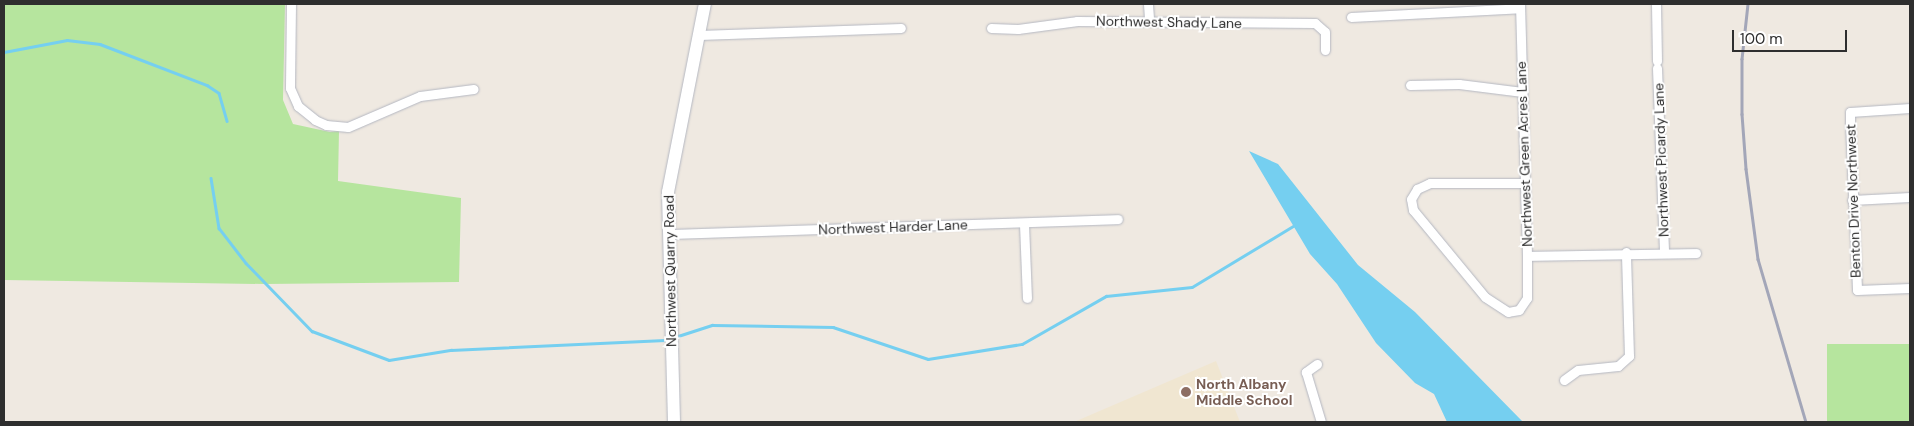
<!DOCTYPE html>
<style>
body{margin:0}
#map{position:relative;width:1914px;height:426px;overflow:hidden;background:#efe9e1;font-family:"DM Sans",sans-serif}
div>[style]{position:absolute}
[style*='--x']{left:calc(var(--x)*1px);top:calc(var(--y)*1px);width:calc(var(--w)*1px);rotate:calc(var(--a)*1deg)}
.education>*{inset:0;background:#f0e6d1}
.green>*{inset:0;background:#b6e59e;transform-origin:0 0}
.water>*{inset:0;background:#75cff0}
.stream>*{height:2.5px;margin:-1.25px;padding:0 1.25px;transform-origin:1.25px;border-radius:1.25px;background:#75cff0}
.roads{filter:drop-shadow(0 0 1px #b4b7c1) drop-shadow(0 0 1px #b4b7c1)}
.street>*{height:9px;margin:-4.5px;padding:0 4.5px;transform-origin:4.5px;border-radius:4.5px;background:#fff}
.secondary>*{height:12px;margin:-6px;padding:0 6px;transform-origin:6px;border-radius:6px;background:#fff}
.rail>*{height:2.5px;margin:-1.25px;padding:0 1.25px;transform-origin:1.25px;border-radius:1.25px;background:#a3a6b8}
.dots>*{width:14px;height:14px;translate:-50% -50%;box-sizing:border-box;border:2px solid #fff;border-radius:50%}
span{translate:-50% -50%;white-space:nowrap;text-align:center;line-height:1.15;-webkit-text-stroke:4px #fff;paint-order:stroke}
.street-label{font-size:14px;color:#2e2e2e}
.education-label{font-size:14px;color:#785e54;font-weight:700}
.left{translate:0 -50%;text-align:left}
.frame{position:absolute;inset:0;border:5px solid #2e2e2e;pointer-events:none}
.scale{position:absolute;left:1732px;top:30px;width:115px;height:22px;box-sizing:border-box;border:2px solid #2e2e2e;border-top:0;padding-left:6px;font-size:15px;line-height:18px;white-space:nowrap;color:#2e2e2e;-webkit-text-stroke:4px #fff;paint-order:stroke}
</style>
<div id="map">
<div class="education">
<div style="clip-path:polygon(1216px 361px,1240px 422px,1074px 422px)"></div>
</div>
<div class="green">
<div style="clip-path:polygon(4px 4px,285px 4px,283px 100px,293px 124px,330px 132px,339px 131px,338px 181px,461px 198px,459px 282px,264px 284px,4px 280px)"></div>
<div style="left:1910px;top:344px;width:78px;height:83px;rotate:90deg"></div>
</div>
<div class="water">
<div style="clip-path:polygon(1249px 151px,1278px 164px,1358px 265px,1415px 312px,1523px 422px,1447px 422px,1434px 394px,1415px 383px,1376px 343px,1337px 284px,1310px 254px)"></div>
</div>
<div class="stream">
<div style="--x:4;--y:52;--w:64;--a:-10.8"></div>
<div style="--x:67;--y:40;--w:33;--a:7"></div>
<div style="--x:100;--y:44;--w:115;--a:21"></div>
<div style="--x:207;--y:85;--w:14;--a:34"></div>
<div style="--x:219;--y:93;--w:29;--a:74"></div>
<div style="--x:211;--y:178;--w:51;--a:80.9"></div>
<div style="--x:219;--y:228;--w:44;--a:52.4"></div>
<div style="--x:246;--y:263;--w:95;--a:45.9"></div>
<div style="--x:312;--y:331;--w:82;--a:20.6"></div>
<div style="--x:389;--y:360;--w:63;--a:-9.2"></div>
<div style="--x:451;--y:350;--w:214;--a:-2.7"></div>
<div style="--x:678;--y:336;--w:36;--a:-18"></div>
<div style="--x:712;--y:325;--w:121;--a:0.9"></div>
<div style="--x:833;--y:327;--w:100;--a:18.6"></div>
<div style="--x:928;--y:359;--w:95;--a:-9.1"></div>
<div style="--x:1022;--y:344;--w:97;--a:-29.7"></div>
<div style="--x:1106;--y:296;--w:86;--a:-6"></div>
<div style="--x:1192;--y:287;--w:118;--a:-31.1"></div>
</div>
<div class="roads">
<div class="street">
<div style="--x:291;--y:4;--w:84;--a:90.7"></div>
<div style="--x:290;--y:88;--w:20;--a:66"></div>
<div style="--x:298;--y:106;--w:22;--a:39"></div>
<div style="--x:315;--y:120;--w:12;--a:24"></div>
<div style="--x:326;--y:125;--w:22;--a:5"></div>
<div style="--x:348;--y:127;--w:78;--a:-23.3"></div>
<div style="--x:420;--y:96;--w:54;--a:-7.4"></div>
<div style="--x:1148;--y:4;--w:16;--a:86"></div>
<div style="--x:1520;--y:4;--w:252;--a:88.4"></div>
<div style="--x:1527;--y:256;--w:42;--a:90"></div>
<div style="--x:1527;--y:298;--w:14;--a:124"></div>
<div style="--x:1519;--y:310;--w:11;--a:170"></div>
<div style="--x:1508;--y:312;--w:27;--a:-147"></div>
<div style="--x:1485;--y:297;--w:113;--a:-129.6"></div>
<div style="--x:1413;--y:210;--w:11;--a:-100"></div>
<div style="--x:1411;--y:199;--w:12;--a:-59"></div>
<div style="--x:1417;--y:189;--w:14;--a:-25"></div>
<div style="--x:1430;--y:183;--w:94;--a:0"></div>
<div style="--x:1656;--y:4;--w:57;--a:89"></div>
<div style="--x:1351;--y:17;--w:169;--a:-3"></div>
<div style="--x:991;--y:28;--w:27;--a:2"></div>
<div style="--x:1018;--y:29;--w:60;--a:-7.7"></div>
<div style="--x:1077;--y:21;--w:238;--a:0.5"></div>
<div style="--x:1315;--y:23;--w:13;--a:42"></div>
<div style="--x:1325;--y:32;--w:18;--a:90"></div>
<div style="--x:699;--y:35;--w:202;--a:-2"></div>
<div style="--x:1657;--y:68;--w:183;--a:87.8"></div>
<div style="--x:1410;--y:85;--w:49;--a:-1.2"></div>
<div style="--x:1459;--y:84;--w:64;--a:7.2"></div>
<div style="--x:1910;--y:108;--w:60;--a:176.2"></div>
<div style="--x:1850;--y:112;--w:10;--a:90"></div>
<div style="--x:1850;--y:122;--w:168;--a:87.6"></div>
<div style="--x:1857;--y:290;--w:53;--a:-2.2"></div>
<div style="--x:1852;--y:200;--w:58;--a:-3"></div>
<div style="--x:1024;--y:224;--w:74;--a:87.7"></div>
<div style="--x:668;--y:234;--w:450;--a:-1.9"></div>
<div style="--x:1527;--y:256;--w:169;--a:-1"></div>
<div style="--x:1317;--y:364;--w:14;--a:144"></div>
<div style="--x:1306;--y:372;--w:52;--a:73.3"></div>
<div style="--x:1564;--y:380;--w:17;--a:-36"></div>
<div style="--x:1578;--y:370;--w:40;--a:-5.7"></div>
<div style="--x:1618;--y:366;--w:15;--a:-42"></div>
<div style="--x:1629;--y:356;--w:104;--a:-91.7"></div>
</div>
<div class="secondary">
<div style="--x:674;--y:422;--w:230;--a:-91.5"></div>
<div style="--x:668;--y:192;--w:192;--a:-78.9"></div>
</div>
</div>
<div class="rail">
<div style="--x:1748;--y:4;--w:55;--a:96.2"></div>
<div style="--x:1742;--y:59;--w:55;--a:90"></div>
<div style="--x:1742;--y:114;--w:55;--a:85.8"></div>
<div style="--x:1746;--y:169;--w:91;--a:82.4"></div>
<div style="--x:1758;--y:259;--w:170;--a:73.6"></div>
</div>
<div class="dots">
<div style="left:1186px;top:392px;background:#8d6e63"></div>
</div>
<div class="street-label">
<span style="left:1169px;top:22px;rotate:1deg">Northwest Shady Lane</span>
<span style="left:1524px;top:154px;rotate:-92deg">Northwest Green Acres Lane</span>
<span style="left:1661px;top:160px;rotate:-92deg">Northwest Picardy Lane</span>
<span style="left:1853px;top:201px;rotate:-92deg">Benton Drive Northwest</span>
<span style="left:893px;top:227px;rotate:-2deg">Northwest Harder Lane</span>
<span style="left:670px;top:271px;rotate:-91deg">Northwest Quarry Road</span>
</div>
<div class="education-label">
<span class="left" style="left:1196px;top:392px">North Albany<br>Middle School</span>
</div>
<div class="frame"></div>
<div class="scale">100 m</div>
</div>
